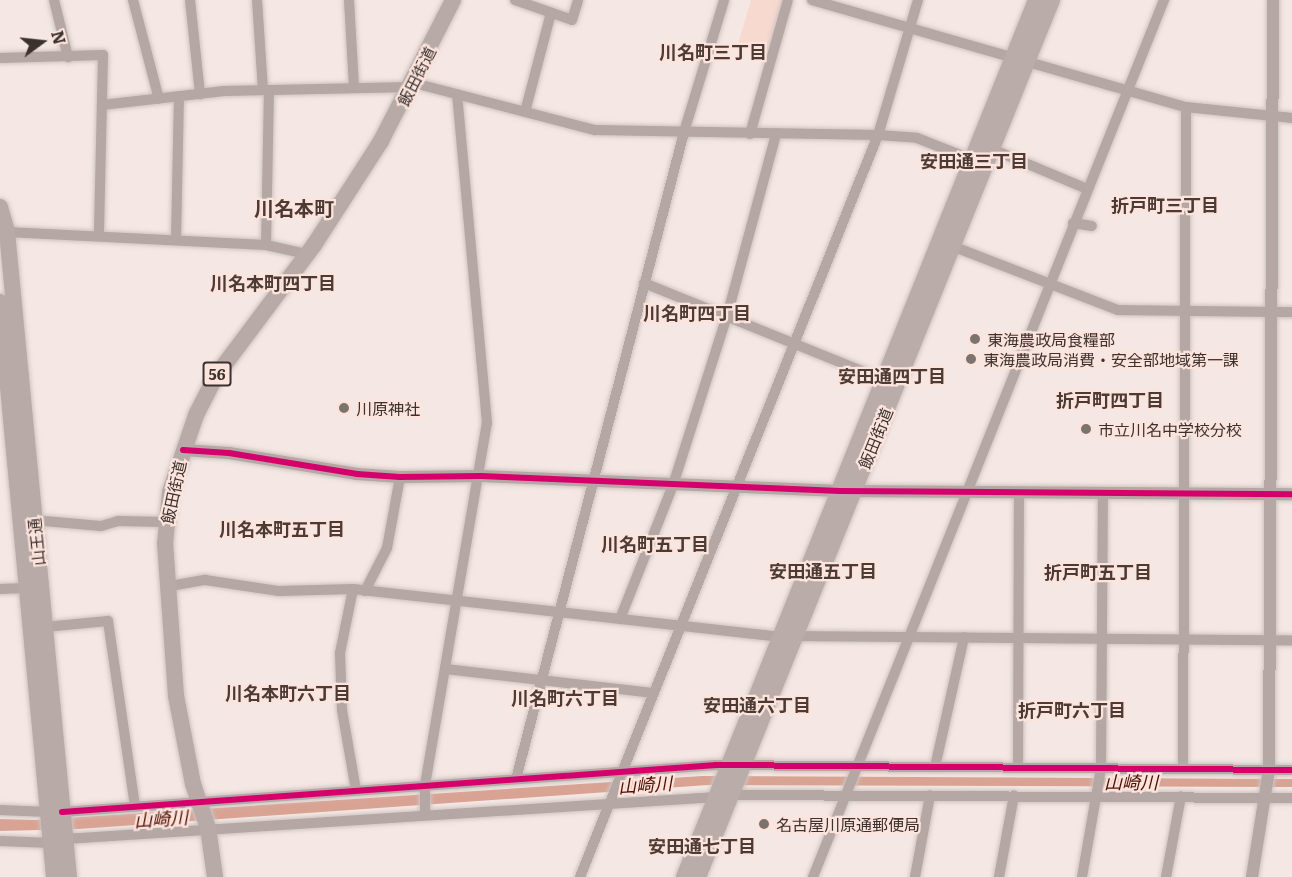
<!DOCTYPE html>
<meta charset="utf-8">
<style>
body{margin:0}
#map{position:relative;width:1292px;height:877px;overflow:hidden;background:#f5e8e4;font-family:Literata,"Noto Sans JP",serif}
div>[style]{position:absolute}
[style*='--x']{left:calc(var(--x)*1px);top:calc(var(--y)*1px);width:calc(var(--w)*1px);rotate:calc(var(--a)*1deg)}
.green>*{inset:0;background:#f8d9d0}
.water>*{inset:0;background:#d9a393}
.roads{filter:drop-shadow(0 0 2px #cec4c1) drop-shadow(0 0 2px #cec4c1)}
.minor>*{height:10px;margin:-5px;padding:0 5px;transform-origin:5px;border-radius:5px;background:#b4a7a4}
.tertiary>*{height:12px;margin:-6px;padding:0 6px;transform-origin:6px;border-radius:6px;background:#b4a7a4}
.primary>*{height:16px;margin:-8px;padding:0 8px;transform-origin:8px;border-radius:8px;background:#b8aaa6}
.trunk>*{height:16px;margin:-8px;padding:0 8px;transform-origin:8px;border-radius:8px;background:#baaca8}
.cycleway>*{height:6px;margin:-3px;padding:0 3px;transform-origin:3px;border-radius:3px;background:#d6006c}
.dots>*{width:16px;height:16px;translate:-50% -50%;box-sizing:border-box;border:3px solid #fce4dd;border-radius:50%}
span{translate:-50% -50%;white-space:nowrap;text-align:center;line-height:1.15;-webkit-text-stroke:4.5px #fce4dd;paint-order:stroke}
.shield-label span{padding:2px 4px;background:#fce4dd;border:2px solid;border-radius:4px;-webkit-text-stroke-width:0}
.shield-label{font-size:15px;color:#3b322f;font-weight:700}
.street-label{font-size:16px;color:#3b322f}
.poi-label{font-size:16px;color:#3b322f}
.left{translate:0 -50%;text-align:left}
.neighbourhood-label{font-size:18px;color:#4c3a35;font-weight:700}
.water-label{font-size:18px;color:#4f0e00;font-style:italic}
.quarter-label{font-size:20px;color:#4c3a35;font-weight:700}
.north{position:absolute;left:12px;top:12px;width:60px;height:60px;-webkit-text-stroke:4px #fce4dd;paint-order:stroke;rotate:75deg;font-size:16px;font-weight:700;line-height:24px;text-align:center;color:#3b322f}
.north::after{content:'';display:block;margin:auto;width:21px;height:27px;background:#3b322f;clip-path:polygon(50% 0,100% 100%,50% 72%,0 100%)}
</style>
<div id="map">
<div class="green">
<div style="clip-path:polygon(751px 0,784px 0,769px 53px,738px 44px)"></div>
</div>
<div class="water">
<div style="clip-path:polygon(702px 776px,1292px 779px,1292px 787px,708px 785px,79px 829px,0 831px,0 819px,36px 820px)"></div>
</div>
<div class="roads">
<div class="minor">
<div style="--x:54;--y:0;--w:59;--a:76.2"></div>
<div style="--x:133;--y:0;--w:102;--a:75.3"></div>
<div style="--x:190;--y:0;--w:95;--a:83.9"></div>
<div style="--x:257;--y:0;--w:90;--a:86.2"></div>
<div style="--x:349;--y:0;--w:88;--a:86.7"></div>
<div style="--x:515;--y:0;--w:60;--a:19.3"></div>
<div style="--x:572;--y:20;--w:21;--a:-73"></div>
<div style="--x:812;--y:0;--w:389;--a:16"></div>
<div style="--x:1186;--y:107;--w:107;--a:5.9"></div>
<div style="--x:0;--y:58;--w:103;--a:-1.7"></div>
<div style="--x:103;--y:55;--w:181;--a:91.3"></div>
<div style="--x:414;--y:83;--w:187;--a:14.6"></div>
<div style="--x:595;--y:130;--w:283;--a:1"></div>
<div style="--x:878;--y:135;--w:39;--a:4"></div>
<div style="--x:917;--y:138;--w:60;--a:21.4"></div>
<div style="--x:102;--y:105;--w:123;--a:-6.5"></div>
<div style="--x:224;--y:91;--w:188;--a:-1.2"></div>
<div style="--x:525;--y:112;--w:102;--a:-75.3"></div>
<div style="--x:750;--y:134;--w:139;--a:-74.2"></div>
<div style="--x:992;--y:149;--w:103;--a:22.8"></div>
<div style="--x:1073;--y:223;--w:19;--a:9"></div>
<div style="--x:7;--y:232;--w:259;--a:2.9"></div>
<div style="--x:266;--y:245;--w:42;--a:12.4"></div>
<div style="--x:176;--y:239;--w:143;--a:-88.8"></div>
<div style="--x:266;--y:245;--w:155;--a:-88.9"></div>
<div style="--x:952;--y:246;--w:178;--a:21.1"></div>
<div style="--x:1118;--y:310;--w:174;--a:0.7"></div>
<div style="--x:644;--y:283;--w:259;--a:22"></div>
<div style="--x:33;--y:520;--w:68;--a:5"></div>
<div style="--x:101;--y:526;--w:18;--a:-16"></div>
<div style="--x:118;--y:521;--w:47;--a:1.2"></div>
<div style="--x:170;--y:586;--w:36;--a:-10"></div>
<div style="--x:205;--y:580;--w:75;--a:8.5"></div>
<div style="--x:279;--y:591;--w:74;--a:-1.5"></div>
<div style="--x:353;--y:589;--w:431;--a:6.4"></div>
<div style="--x:0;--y:589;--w:33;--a:-2"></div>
<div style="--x:353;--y:589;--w:65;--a:101.5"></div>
<div style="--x:340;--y:653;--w:57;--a:88"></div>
<div style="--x:342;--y:710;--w:81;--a:80.1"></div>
<div style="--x:365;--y:591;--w:48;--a:-62.9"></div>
<div style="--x:387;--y:548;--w:72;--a:-79.6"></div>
<div style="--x:620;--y:619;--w:144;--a:-68.4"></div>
<div style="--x:673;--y:485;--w:177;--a:-72.3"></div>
<div style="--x:727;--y:316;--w:188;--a:-74.9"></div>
<div style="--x:45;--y:627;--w:63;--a:-5.4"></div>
<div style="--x:108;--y:621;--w:187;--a:81.7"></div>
<div style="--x:795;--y:636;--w:497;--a:0.5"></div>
<div style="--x:446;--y:669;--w:209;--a:6.6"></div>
<div style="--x:935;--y:767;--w:133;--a:-77.4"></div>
<div style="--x:1018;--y:768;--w:275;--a:-89.8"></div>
<div style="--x:1183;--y:768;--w:661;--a:-89.74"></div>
<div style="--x:516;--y:779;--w:668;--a:-75.44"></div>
<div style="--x:684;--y:132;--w:138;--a:-73.1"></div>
<div style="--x:731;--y:795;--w:561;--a:0.31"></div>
<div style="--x:0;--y:810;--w:49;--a:2.3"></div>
<div style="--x:62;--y:812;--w:656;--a:-4.11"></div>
<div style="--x:716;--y:765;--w:576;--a:0.5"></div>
<div style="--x:425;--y:814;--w:29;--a:-90"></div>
<div style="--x:425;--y:785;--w:367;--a:-80.3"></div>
<div style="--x:487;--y:423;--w:330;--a:-95.2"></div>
<div style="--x:65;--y:839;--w:653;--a:-3.69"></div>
<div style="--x:0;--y:841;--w:52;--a:2.2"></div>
<div style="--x:580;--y:877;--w:800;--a:-68.12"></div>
<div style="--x:878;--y:135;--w:141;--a:-73.5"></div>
<div style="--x:813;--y:877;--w:945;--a:-68.19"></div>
<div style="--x:915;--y:877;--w:83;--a:-79.6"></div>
<div style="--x:999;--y:877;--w:83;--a:-79.6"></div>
<div style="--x:1082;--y:877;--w:111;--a:-80.1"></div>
<div style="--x:1101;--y:768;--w:275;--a:-89.6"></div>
<div style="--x:1166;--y:877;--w:82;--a:-79.5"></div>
</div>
<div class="tertiary">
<div style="--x:183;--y:450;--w:46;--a:3.7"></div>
<div style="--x:229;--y:453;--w:130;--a:9.3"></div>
<div style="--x:357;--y:474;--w:43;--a:4"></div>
<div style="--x:400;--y:477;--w:81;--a:-0.7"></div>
<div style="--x:481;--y:476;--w:359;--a:2.4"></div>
<div style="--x:840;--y:491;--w:452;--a:0.4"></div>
<div style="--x:1252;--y:877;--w:108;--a:-81"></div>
<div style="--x:1269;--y:770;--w:770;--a:-89.7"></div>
</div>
<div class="primary">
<div style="--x:0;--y:207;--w:26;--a:74"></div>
<div style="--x:7;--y:232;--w:648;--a:84.51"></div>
<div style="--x:0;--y:302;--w:578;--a:84.63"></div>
<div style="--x:215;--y:877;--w:49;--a:-98.1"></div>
<div style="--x:208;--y:828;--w:46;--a:-108.8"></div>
<div style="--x:193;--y:784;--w:90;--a:-100.9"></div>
<div style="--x:176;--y:696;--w:152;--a:-94.1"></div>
<div style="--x:165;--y:544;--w:52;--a:-84.5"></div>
<div style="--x:170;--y:492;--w:81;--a:-71.3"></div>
<div style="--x:196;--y:415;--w:44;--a:-62.9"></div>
<div style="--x:216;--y:376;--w:164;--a:-53.2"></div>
<div style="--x:314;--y:245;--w:124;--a:-57.2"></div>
<div style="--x:381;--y:141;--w:158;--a:-62.9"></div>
</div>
<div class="trunk">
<div style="--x:684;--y:877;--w:945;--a:-68.13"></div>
<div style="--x:698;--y:877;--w:946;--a:-68.02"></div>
</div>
</div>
<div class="cycleway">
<div style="--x:183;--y:450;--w:46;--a:3.7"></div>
<div style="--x:229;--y:453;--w:130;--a:9.3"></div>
<div style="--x:357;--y:474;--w:43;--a:4"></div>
<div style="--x:400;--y:477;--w:81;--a:-0.7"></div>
<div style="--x:481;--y:476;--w:359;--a:2.4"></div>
<div style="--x:840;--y:491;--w:452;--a:0.4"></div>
<div style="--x:62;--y:812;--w:656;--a:-4.11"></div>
<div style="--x:716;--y:765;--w:576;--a:0.5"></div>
</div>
<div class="dots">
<div style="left:975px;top:339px;background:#7c726e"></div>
<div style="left:971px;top:359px;background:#7c726e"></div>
<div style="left:344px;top:408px;background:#7c726e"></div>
<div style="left:1086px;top:429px;background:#7c726e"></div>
<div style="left:764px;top:824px;background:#7c726e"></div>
</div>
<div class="shield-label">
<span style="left:217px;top:374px">56</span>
</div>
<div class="street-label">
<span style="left:416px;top:76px;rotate:-63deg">飯田街道</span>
<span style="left:875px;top:438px;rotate:-68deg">飯田街道</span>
<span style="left:173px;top:492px;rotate:-78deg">飯田街道</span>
<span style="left:36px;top:542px;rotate:-96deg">山王通</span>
</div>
<div class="poi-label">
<span class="left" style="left:987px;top:339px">東海農政局食糧部</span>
<span class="left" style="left:983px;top:359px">東海農政局消費・安全部地域第一課</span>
<span class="left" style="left:356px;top:408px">川原神社</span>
<span class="left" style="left:1098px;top:429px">市立川名中学校分校</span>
<span class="left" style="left:776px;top:824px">名古屋川原通郵便局</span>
</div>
<div class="neighbourhood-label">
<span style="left:713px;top:52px">川名町三丁目</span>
<span style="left:974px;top:161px">安田通三丁目</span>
<span style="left:1165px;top:205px">折戸町三丁目</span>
<span style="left:273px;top:283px">川名本町四丁目</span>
<span style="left:697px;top:313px">川名町四丁目</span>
<span style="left:892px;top:376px">安田通四丁目</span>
<span style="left:1110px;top:400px">折戸町四丁目</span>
<span style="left:282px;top:529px">川名本町五丁目</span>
<span style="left:655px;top:544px">川名町五丁目</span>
<span style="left:823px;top:571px">安田通五丁目</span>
<span style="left:1098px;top:572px">折戸町五丁目</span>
<span style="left:288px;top:693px">川名本町六丁目</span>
<span style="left:565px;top:698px">川名町六丁目</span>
<span style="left:757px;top:705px">安田通六丁目</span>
<span style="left:1072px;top:710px">折戸町六丁目</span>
<span style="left:702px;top:846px">安田通七丁目</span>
</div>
<div class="water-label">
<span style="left:1131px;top:782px">山崎川</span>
<span style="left:645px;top:785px;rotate:-4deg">山崎川</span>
<span style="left:161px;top:819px;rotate:-4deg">山崎川</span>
</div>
<div class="quarter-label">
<span style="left:294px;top:207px">川名本町</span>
</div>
<div class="north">N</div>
</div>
